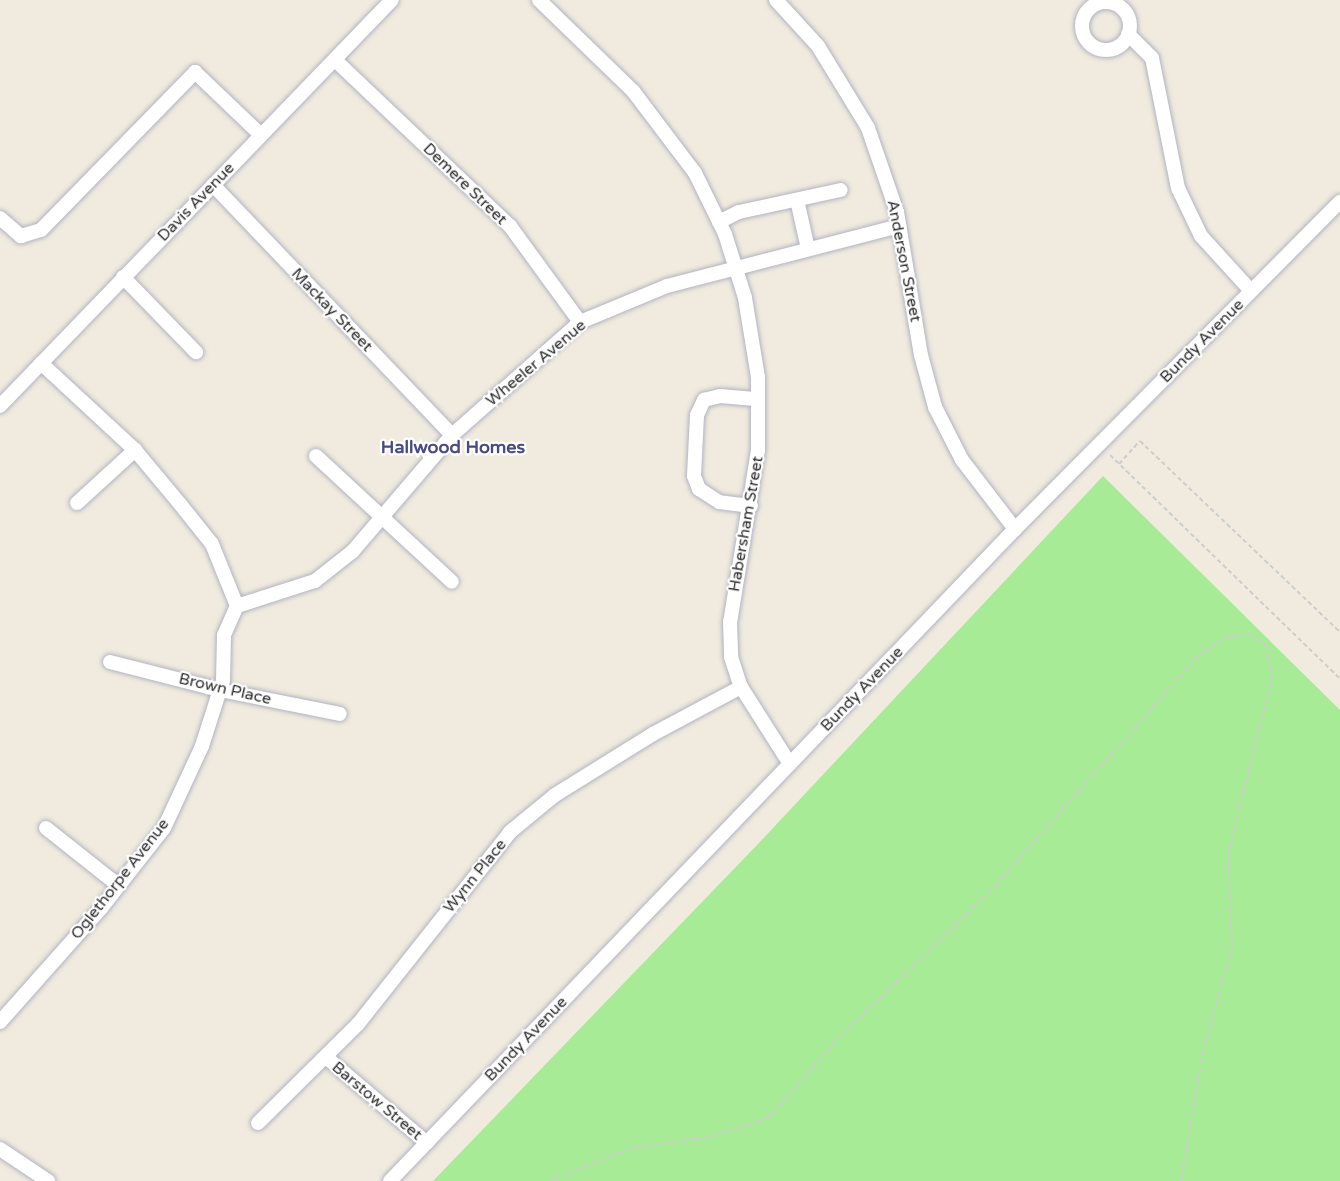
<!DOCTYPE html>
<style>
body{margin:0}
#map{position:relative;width:1340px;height:1181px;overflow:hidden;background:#f0ebde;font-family:"Varela Round",sans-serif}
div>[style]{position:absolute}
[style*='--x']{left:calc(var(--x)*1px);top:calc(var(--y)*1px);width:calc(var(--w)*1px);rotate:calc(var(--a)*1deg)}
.green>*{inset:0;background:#a7eb96}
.path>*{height:2px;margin-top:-1px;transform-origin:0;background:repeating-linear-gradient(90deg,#cdcdcd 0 4.5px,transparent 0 7.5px)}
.roads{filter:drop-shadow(0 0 2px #b2b3c2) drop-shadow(0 0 2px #b2b3c2)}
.minor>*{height:14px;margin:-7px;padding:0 7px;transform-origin:7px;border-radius:7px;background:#fff}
.minor>.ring{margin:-7px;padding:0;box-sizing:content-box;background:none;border:14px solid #fff;border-radius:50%}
span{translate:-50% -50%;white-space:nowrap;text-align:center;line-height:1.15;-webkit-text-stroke:4.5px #fff;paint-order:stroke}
.street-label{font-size:16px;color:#2d2d2d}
.neighbourhood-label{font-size:18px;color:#484a83;font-weight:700}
</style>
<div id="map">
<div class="green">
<div style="clip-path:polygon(1103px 476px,1340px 710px,1340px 1181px,433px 1181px,757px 845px)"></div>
</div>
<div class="path">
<div style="--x:1110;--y:455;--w:321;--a:44.2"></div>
<div style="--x:1119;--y:464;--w:31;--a:-48"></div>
<div style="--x:1140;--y:441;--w:277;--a:43.7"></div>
<div style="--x:549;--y:1181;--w:88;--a:-21.9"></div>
<div style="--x:631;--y:1148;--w:84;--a:-8.2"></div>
<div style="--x:714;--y:1136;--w:57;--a:-18.4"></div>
<div style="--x:768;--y:1118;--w:104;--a:-48.5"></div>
<div style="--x:837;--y:1040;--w:222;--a:-44.3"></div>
<div style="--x:996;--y:885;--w:307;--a:-48.6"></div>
<div style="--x:1199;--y:655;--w:36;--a:-32"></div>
<div style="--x:1230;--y:636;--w:21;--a:-3"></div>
<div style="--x:1251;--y:635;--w:18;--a:34"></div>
<div style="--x:1266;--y:645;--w:33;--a:79"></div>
<div style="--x:1272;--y:677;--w:183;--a:103.9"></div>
<div style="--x:1228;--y:855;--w:93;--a:87.5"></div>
<div style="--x:1232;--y:948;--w:108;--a:105.6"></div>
<div style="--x:1203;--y:1052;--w:131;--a:99.7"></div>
</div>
<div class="roads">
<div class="minor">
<div style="--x:539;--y:0;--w:131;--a:44.1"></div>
<div style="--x:633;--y:91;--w:103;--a:52.9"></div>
<div style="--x:695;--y:173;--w:68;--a:63.8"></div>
<div style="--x:725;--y:234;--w:67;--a:72.6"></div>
<div style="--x:745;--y:298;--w:80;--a:80.7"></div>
<div style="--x:758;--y:377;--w:73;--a:90"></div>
<div style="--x:758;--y:450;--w:174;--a:99.2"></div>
<div style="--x:730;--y:622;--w:35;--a:88"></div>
<div style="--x:731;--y:657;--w:32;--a:72"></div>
<div style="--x:741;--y:687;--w:91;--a:57.5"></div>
<div style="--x:776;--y:0;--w:62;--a:47.6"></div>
<div style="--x:818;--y:46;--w:96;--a:58.6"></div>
<div style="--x:868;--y:128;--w:89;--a:71"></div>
<div style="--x:897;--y:212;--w:145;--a:80.5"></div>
<div style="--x:921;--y:355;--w:54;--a:74.9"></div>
<div style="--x:935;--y:407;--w:59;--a:63"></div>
<div style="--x:962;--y:460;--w:87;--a:52.5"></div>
<div class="ring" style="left:1082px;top:2px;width:34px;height:34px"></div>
<div style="--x:1128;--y:34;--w:34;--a:45"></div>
<div style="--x:1152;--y:58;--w:133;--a:78.7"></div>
<div style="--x:1178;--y:188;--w:53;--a:64.4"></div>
<div style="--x:1201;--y:236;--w:74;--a:47.7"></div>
<div style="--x:335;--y:60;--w:241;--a:43.5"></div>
<div style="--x:510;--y:226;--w:119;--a:53.9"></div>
<div style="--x:213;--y:185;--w:346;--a:46.3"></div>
<div style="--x:797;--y:200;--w:50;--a:77.3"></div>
<div style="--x:0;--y:218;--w:28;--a:41"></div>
<div style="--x:21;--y:236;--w:21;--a:-17"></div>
<div style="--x:41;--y:230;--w:221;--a:-45.7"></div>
<div style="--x:195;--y:72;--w:91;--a:43.7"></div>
<div style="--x:719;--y:222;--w:22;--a:-27"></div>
<div style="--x:739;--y:212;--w:104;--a:-12.2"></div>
<div style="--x:123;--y:277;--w:105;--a:45.8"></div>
<div style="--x:0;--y:406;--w:564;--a:-46.01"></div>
<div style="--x:316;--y:456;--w:185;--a:42.8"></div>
<div style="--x:77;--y:503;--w:79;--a:-42.4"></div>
<div style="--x:751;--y:506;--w:32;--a:-173"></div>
<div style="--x:719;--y:502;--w:24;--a:-147"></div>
<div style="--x:699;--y:489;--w:14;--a:-111"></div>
<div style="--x:694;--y:476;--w:61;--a:-87.2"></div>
<div style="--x:697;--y:415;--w:17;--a:-65"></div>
<div style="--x:704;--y:400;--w:16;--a:-14"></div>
<div style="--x:720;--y:396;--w:38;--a:5"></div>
<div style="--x:237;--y:606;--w:82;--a:-17.8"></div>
<div style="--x:315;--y:581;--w:48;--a:-38.3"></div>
<div style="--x:353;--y:551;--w:153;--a:-49.5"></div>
<div style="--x:452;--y:435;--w:171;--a:-41.4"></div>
<div style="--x:580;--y:322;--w:94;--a:-22.5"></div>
<div style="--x:667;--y:286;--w:240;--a:-14.5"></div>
<div style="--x:110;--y:662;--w:114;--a:14.3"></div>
<div style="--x:220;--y:690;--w:122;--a:11.3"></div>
<div style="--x:46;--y:828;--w:92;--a:38.4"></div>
<div style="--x:0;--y:1022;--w:154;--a:-48.4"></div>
<div style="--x:102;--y:907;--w:100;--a:-51.9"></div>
<div style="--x:164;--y:828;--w:90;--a:-65.1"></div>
<div style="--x:202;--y:746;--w:69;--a:-72.3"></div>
<div style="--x:223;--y:680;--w:45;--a:-88.7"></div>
<div style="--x:224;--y:635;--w:32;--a:-66"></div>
<div style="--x:237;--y:606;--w:67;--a:-112"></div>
<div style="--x:212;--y:544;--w:51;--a:-128.7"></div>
<div style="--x:180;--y:504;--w:70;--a:-129.8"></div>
<div style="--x:135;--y:450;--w:128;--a:-137.2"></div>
<div style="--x:327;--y:1058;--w:131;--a:40.4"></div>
<div style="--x:258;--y:1123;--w:141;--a:-44.7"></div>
<div style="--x:358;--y:1024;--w:245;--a:-51.6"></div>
<div style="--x:510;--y:832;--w:58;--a:-39.4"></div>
<div style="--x:555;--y:795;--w:115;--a:-31.9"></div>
<div style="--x:653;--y:734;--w:100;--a:-28.1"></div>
<div style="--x:0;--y:1149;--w:58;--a:33.7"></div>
<div style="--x:390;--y:1181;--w:903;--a:-46.21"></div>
<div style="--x:1015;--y:529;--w:461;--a:-45.2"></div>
</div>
</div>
<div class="street-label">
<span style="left:465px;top:184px;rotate:44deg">Demere Street</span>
<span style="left:196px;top:202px;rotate:-46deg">Davis Avenue</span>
<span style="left:904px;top:261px;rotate:79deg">Anderson Street</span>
<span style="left:332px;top:310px;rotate:46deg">Mackay Street</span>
<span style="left:1202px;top:341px;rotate:-45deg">Bundy Avenue</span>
<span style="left:536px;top:363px;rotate:-40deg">Wheeler Avenue</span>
<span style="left:746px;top:524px;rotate:-80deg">Habersham Street</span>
<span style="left:225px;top:689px;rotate:13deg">Brown Place</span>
<span style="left:862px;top:689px;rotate:-46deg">Bundy Avenue</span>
<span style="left:475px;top:876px;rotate:-51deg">Wynn Place</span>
<span style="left:120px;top:879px;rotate:-52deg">Oglethorpe Avenue</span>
<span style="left:526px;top:1039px;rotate:-46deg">Bundy Avenue</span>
<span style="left:377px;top:1101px;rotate:40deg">Barstow Street</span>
</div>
<div class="neighbourhood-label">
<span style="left:453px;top:447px">Hallwood Homes</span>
</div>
</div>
